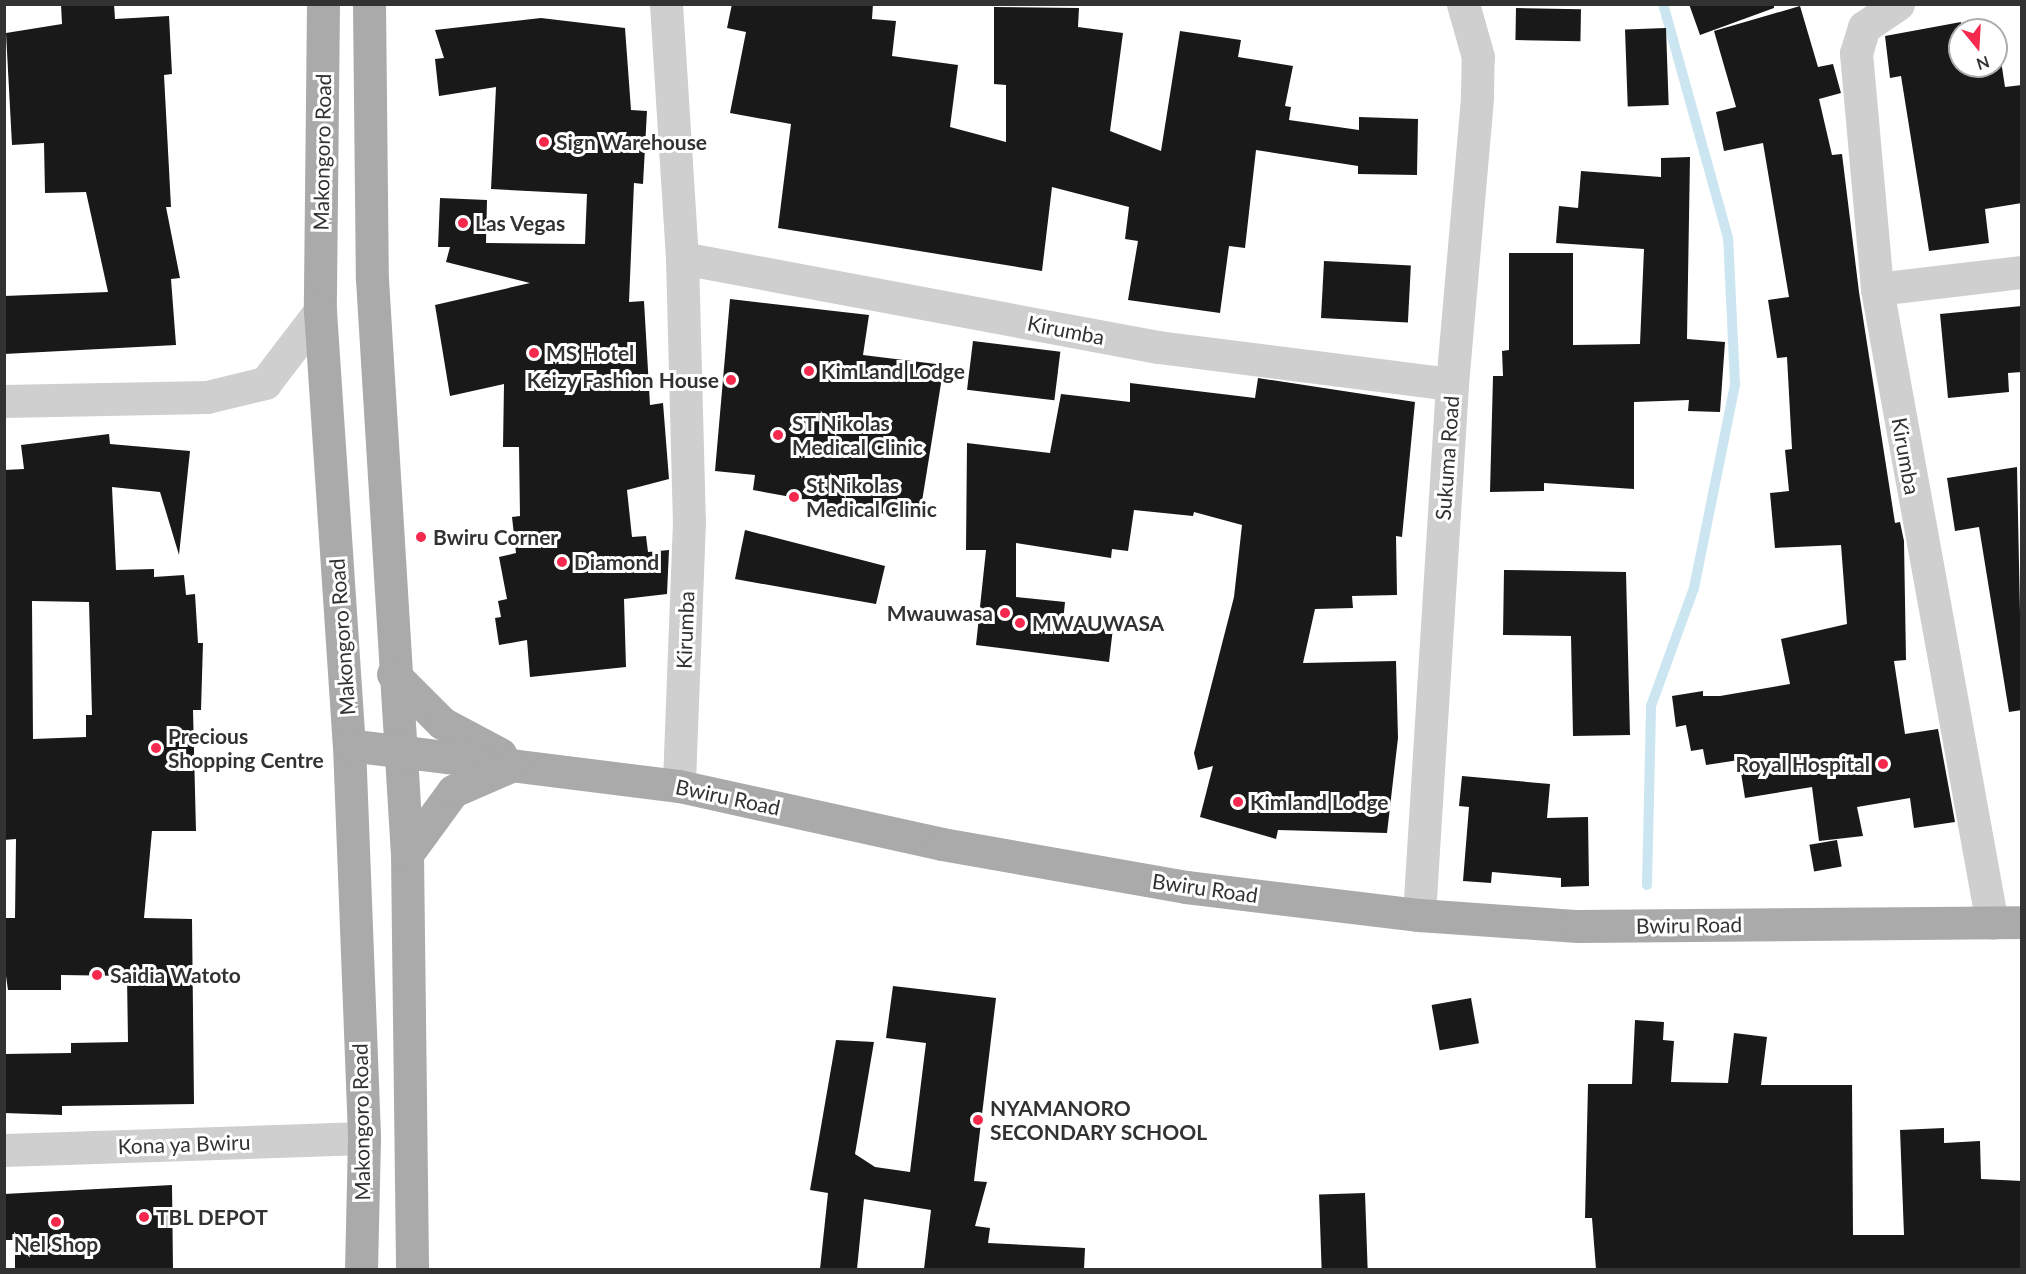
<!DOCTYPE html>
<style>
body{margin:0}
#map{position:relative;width:2026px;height:1274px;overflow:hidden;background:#fff;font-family:Lato,sans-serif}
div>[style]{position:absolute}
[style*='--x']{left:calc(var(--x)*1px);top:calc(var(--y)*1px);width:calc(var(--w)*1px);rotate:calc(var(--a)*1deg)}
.stream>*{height:10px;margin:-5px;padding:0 5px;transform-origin:5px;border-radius:5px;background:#cbe6f0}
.building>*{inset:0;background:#191919;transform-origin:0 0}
.minor>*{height:33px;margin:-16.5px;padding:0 16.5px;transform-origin:16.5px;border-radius:16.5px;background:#cfcfcf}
.major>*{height:33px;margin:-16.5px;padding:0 16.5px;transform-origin:16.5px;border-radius:16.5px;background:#aaa}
.dots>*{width:16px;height:16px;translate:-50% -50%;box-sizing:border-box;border:3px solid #fff;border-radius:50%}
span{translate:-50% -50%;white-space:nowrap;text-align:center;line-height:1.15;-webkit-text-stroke:6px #fff;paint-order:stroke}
.poi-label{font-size:21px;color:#323232;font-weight:700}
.left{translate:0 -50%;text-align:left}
.right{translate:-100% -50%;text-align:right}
.street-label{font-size:21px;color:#323232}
.frame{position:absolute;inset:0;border:6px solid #323232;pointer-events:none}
.north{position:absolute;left:1948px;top:18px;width:60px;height:60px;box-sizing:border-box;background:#fff;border:2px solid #adadad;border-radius:50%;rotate:162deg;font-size:16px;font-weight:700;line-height:24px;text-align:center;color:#323232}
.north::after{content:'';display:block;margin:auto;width:21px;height:27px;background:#f5294d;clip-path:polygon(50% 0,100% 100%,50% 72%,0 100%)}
</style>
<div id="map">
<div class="stream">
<div style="--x:1647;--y:885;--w:179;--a:-88.7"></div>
<div style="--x:1651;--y:706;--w:126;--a:-70"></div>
<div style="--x:1694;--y:588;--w:208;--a:-78.6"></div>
<div style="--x:1735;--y:384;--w:146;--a:-92.7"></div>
<div style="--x:1728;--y:238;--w:243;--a:-105.5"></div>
</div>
<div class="building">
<div style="clip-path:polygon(61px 4px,114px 4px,115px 19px,169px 16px,172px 74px,164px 75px,171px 207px,166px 207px,180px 278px,171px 279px,176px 345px,4px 354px,4px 296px,108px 292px,86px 192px,45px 193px,44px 143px,12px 145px,6px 33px,62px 24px)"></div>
<div style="clip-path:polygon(732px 4px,873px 4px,872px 19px,896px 21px,892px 56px,958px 65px,950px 127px,1006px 142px,1006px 85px,994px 84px,994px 7px,1079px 8px,1078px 27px,1123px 33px,1110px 131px,1161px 151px,1180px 31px,1241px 40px,1238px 57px,1293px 66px,1285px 106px,1291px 107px,1289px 120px,1359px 130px,1359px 117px,1418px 119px,1417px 175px,1358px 174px,1358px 166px,1256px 150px,1245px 248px,1229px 246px,1220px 313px,1128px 300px,1138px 241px,1125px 239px,1129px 207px,1052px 187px,1042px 271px,778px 228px,791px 124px,730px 113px,746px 32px,727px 28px)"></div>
<div style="clip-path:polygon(1689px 4px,1774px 4px,1774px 8px,1700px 35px)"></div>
<div style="clip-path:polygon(1800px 6px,1818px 67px,1833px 64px,1841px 93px,1819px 99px,1832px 155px,1842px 154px,1859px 292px,1895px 523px,1900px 522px,1904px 541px,1906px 660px,1894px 661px,1905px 734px,1938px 729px,1955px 822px,1914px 828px,1910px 798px,1857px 807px,1863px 836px,1819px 841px,1812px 787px,1745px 798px,1739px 760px,1706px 765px,1703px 749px,1691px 751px,1686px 725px,1676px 727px,1672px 696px,1703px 691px,1703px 696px,1720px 696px,1790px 684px,1781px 639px,1847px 624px,1841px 545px,1775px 548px,1770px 493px,1789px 491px,1785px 450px,1792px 449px,1787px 357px,1777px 358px,1768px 300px,1789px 297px,1763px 143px,1724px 151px,1716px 112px,1736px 107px,1714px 31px)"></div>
<div style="left:1516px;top:8px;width:65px;height:32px;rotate:1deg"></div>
<div style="clip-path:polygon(541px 18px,625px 28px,631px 110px,647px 111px,643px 184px,634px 183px,629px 302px,644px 301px,650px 405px,663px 403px,669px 479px,627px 490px,632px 537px,646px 536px,648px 552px,669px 550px,667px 594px,624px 599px,626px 667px,530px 677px,527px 640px,499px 645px,495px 618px,501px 617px,498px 601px,507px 599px,499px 557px,516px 553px,512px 517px,520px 516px,519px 447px,503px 447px,504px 384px,450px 396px,435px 305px,530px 283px,446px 262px,450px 247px,438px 247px,440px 198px,487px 200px,486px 243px,585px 244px,587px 194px,491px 189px,496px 87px,439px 96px,435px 59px,444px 58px,435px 30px)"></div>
<div style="clip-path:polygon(1961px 22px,1960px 66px,1996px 66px,2000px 54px,2005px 87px,2022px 85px,2022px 203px,1985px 209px,1989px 243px,1929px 251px,1901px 76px,1890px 78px,1885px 36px)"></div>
<div style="left:1666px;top:28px;width:77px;height:41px;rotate:88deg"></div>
<div style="clip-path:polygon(1690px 157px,1687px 339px,1725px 342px,1720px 412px,1688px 411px,1689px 400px,1634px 402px,1634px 489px,1544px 483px,1544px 491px,1490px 492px,1493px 376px,1503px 376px,1502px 351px,1509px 350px,1509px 253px,1573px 253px,1573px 345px,1640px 344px,1644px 249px,1556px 243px,1559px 206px,1578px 208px,1581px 171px,1661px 177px,1661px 158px)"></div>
<div style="left:1324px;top:261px;width:87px;height:57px;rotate:3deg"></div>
<div style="clip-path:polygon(730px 299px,869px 315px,863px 355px,944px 365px,919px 520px,753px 490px,755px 475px,715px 471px)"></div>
<div style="clip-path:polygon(2022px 306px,2022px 372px,2008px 373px,2009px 392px,1948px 398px,1940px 314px)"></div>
<div style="left:973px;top:341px;width:88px;height:49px;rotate:7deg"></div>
<div style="clip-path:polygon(1258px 378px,1415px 402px,1402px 537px,1396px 536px,1397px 595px,1352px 596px,1353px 608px,1315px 609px,1303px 663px,1396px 661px,1398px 738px,1387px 833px,1278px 830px,1276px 839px,1200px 817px,1213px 766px,1198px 770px,1194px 753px,1234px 597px,1242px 525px,1194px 512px,1193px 516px,1134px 510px,1128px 551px,1112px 549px,1111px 558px,1016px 543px,1016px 597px,1065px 602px,1063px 622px,1113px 628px,1109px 662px,976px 645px,986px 550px,966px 550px,967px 443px,1050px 453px,1061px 394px,1130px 402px,1130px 383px,1255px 398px)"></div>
<div style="clip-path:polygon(evenodd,109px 434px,110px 444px,190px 451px,179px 555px,160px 492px,112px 487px,116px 570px,154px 569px,154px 577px,184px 575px,186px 595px,195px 594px,198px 643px,203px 643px,201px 710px,193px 710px,196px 831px,152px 831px,144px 918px,192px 919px,194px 1104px,62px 1106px,62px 1115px,4px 1113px,4px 1054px,71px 1053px,71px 1043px,128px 1042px,127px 976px,61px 975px,61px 990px,8px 990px,4px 962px,4px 918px,15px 918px,16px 839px,4px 840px,4px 470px,24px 469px,21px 445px,109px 434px,32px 601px,89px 602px,92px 715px,86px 715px,86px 737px,33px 739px,32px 601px)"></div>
<div style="clip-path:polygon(2017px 467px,2022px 710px,2009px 712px,1979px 527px,1955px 531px,1947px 478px)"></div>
<div style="clip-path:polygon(745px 530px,885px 566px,876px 604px,735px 579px)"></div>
<div style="clip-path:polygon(1504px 570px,1626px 572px,1630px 735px,1573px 736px,1571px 636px,1503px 635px)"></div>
<div style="clip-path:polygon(1462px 776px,1550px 784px,1547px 818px,1588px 817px,1589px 886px,1561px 887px,1561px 878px,1492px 872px,1491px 883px,1463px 881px,1469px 807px,1459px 806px)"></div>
<div style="left:1837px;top:840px;width:27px;height:28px;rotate:80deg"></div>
<div style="clip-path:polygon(893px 986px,996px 998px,974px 1181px,987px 1182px,975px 1226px,990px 1228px,988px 1243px,1085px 1248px,1084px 1269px,924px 1269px,931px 1210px,864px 1199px,857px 1269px,820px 1269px,828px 1193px,810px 1190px,836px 1040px,874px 1042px,855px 1154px,875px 1167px,910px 1172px,926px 1043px,886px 1038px)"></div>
<div style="left:1471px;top:998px;width:46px;height:40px;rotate:80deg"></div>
<div style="clip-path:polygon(1635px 1020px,1664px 1022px,1663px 1040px,1674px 1041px,1671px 1082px,1728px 1083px,1734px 1033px,1767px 1037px,1761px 1085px,1852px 1085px,1853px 1235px,1904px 1235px,1900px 1130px,1944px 1128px,1944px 1143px,1980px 1141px,1981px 1179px,2022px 1181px,2022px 1269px,1596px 1269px,1592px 1218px,1585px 1218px,1588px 1084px,1632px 1084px)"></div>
<div style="clip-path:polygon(172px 1185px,173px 1269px,15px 1269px,15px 1240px,4px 1240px,4px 1194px)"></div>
<div style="left:1365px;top:1193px;width:76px;height:46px;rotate:88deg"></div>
</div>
<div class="minor">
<div style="--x:666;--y:4;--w:255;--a:86.4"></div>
<div style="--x:682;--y:258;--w:263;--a:88.5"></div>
<div style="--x:689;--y:521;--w:265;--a:92.2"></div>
<div style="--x:1898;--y:4;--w:41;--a:145.9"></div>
<div style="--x:1864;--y:27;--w:27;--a:107"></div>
<div style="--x:1856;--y:53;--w:237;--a:84.9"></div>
<div style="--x:1877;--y:289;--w:644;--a:79.72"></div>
<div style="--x:682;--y:258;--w:484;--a:10.6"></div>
<div style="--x:1158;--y:347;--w:296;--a:7.2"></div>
<div style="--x:1877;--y:289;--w:146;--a:-6.7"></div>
<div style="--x:4;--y:401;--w:203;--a:-1.1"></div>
<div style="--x:207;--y:397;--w:60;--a:-13.6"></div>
<div style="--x:265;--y:383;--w:91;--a:-52.6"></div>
<div style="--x:1419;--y:915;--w:532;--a:-86.44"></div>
<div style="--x:1452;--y:384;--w:289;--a:-85"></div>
<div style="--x:1477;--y:96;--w:39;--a:-89"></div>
<div style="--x:1478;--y:57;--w:55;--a:-105.8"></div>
<div style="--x:4;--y:1150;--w:360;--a:-1.9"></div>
</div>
<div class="major">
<div style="--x:323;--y:4;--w:307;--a:90.6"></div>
<div style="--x:320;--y:311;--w:435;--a:86.2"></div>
<div style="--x:349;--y:745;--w:393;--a:87.8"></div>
<div style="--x:364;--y:1138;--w:132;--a:91.3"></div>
<div style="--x:369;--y:4;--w:275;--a:89.4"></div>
<div style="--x:372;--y:279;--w:576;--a:86.52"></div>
<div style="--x:407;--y:854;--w:416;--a:89.3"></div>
<div style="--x:393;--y:674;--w:69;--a:45"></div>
<div style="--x:442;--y:723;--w:66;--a:28.1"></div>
<div style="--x:349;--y:745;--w:333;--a:7.1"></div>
<div style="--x:679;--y:786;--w:269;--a:12.4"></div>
<div style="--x:942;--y:844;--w:248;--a:10"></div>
<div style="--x:1186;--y:887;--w:235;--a:6.9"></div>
<div style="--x:1419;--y:915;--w:159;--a:4"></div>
<div style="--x:1578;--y:926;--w:444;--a:-0.5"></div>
<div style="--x:407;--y:854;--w:78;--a:-53.9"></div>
<div style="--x:453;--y:791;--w:65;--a:-23.4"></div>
</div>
<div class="dots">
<div style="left:544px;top:142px;background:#f5294d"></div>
<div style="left:463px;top:223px;background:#f5294d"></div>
<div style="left:534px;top:353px;background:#f5294d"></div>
<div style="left:809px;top:371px;background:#f5294d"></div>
<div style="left:731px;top:380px;background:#f5294d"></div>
<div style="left:778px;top:435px;background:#f5294d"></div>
<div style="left:794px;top:497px;background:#f5294d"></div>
<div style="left:421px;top:537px;background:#f5294d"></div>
<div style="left:562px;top:562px;background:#f5294d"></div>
<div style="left:1005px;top:613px;background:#f5294d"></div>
<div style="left:1020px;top:623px;background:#f5294d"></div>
<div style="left:156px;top:748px;background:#f5294d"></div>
<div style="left:1883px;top:764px;background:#f5294d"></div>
<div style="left:1238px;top:802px;background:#f5294d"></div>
<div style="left:97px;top:975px;background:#f5294d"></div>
<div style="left:978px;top:1120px;background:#f5294d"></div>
<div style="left:144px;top:1217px;background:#f5294d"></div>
<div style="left:56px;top:1222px;background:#f5294d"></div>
</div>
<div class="poi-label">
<span class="left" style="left:556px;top:142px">Sign Warehouse</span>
<span class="left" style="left:475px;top:223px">Las Vegas</span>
<span class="left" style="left:546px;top:353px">MS Hotel</span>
<span class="left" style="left:821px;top:371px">KimLand Lodge</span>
<span class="right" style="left:719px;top:380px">Keizy Fashion House</span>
<span class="left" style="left:792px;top:435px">ST Nikolas<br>Medical Clinic</span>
<span class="left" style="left:806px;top:497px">St Nikolas<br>Medical Clinic</span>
<span class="left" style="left:433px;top:537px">Bwiru Corner</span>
<span class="left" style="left:574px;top:562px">Diamond</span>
<span class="right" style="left:993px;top:613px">Mwauwasa</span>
<span class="left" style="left:1032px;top:623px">MWAUWASA</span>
<span class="left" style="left:168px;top:748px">Precious<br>Shopping Centre</span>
<span class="right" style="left:1870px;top:764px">Royal Hospital</span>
<span class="left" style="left:1250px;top:802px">Kimland Lodge</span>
<span class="left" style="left:110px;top:975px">Saidia Watoto</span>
<span class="left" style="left:990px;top:1120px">NYAMANORO<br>SECONDARY SCHOOL</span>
<span class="left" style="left:156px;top:1217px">TBL DEPOT</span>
<span style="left:56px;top:1244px">Nel Shop</span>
</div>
<div class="street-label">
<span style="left:322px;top:152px;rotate:-89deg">Makongoro Road</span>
<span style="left:1066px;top:330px;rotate:11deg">Kirumba</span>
<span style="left:1906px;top:456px;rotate:80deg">Kirumba</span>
<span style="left:1447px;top:458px;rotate:-86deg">Sukuma Road</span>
<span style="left:685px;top:630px;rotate:-88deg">Kirumba</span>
<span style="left:342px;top:637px;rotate:-94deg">Makongoro Road</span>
<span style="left:728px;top:797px;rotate:12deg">Bwiru Road</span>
<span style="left:1205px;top:888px;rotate:8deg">Bwiru Road</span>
<span style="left:1689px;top:925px;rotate:-1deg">Bwiru Road</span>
<span style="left:361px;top:1122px;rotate:-91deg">Makongoro Road</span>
<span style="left:184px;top:1144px;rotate:-2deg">Kona ya Bwiru</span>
</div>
<div class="frame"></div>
<div class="north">N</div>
</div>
